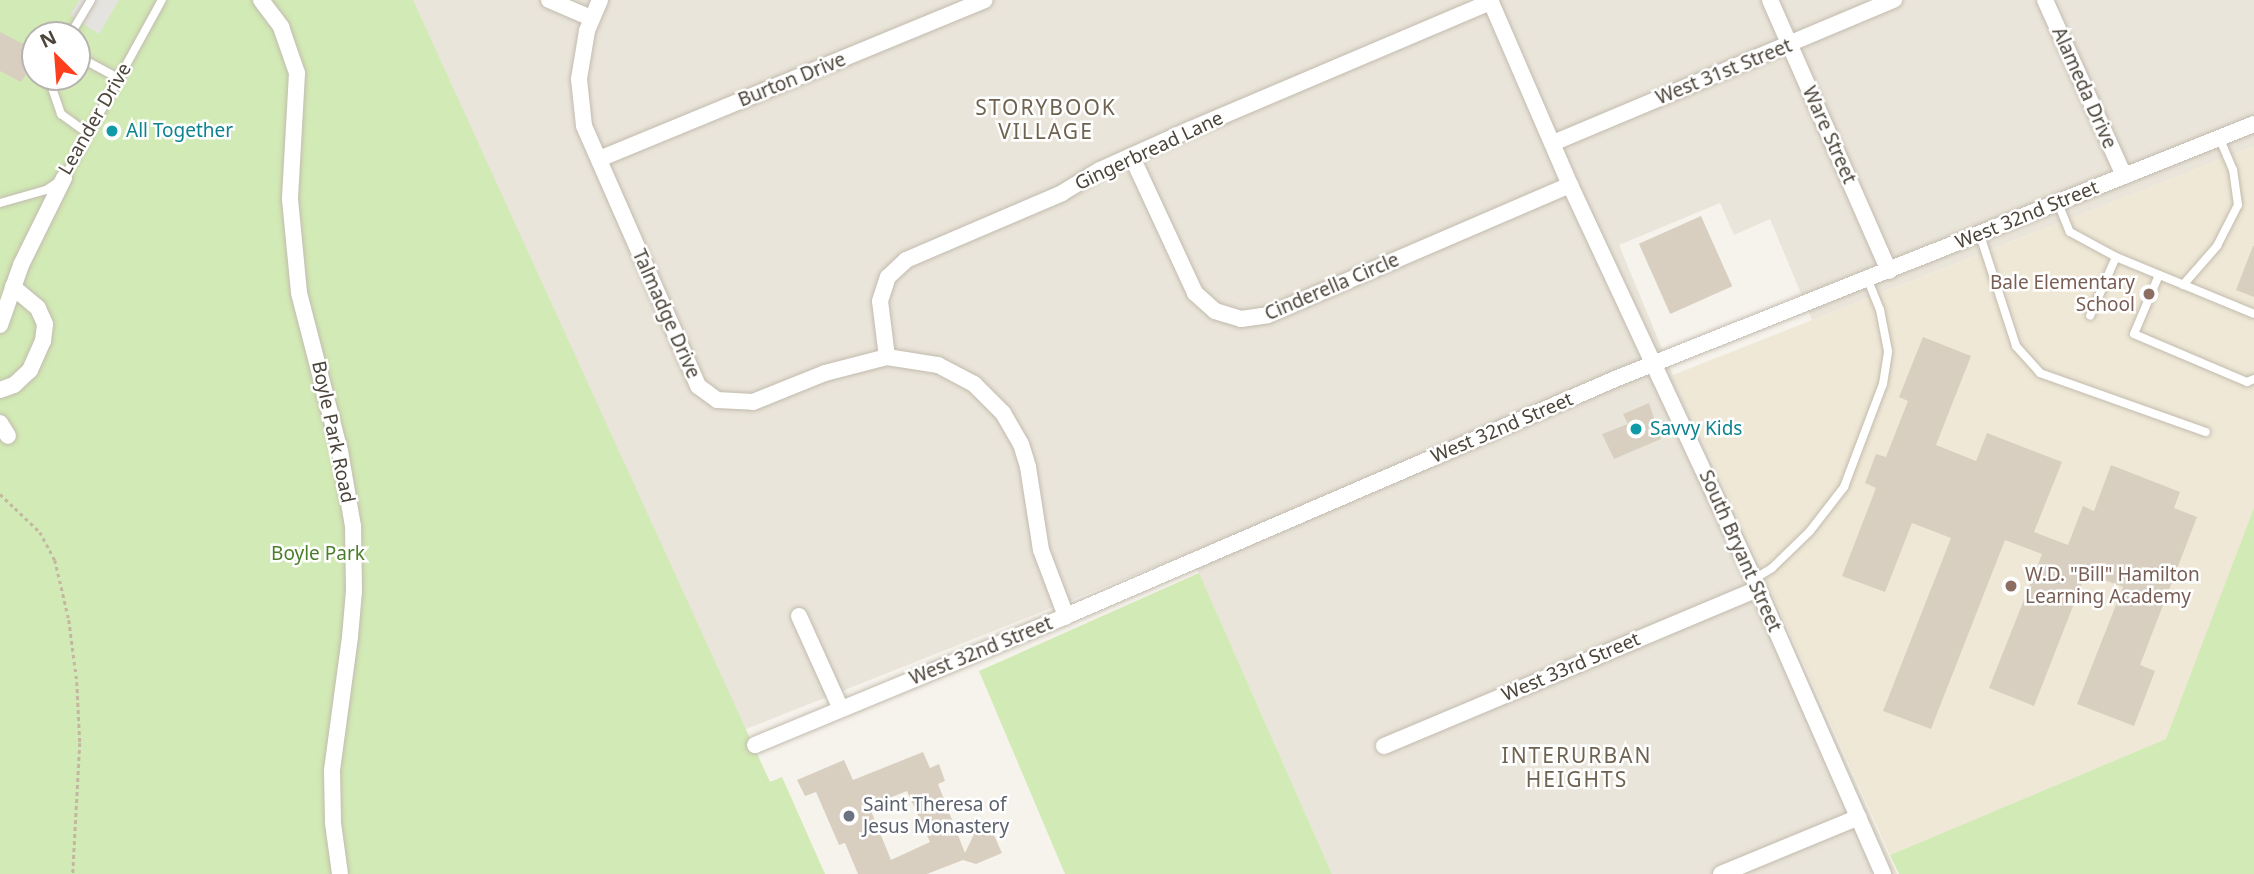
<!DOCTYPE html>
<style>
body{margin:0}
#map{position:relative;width:2254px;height:874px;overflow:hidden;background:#f6f3ec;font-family:"Noto Sans",sans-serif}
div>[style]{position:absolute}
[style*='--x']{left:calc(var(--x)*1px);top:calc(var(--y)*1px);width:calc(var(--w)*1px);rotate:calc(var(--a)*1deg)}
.residential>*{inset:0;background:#eae5da}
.education>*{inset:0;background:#efe8d6}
.green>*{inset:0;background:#d2eab5}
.parking>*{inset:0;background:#e5e3e0}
.building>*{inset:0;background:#d8cfc1;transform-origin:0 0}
.path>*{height:2.5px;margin-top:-1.25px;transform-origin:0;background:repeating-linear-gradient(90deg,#c4b79f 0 3.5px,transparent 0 7px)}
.roads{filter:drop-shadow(0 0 2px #c2bbae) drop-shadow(0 0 2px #c2bbae)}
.lane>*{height:8px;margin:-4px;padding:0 4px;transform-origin:4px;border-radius:4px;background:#fff}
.street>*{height:16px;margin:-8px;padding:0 8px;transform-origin:8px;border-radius:8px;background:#fff}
.dots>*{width:19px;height:19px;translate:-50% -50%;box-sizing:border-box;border:4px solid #fff;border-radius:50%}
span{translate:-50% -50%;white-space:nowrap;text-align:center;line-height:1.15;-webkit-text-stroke:5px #fff;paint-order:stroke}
.street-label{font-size:19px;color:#4b4439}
.culture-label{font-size:19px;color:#0d838f}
.left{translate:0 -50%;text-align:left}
.education-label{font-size:19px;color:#785e54}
.right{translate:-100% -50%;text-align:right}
.park-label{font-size:19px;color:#4a7f2a}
.worship-label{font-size:19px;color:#5b616d}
.neighbourhood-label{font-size:21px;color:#6e6250;letter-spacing:2px}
.north{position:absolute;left:21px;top:21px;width:70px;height:70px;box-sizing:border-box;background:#fff;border:2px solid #b7b4b0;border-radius:50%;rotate:335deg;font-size:19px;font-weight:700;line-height:28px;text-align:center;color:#4b4439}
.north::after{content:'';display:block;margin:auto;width:24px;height:32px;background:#fc3f1d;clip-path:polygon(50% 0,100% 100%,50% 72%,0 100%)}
</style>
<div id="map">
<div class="residential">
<div style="clip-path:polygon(409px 0,2254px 0,2254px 146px,1812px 320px,1770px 219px,1734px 235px,1720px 203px,1619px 245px,1673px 375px,1897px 874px,1332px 874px,1190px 553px,731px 735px)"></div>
</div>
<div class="education">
<div style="clip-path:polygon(2254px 146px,2254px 763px,2166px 739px,1890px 855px,1673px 375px)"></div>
</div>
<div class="green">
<div style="clip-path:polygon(evenodd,0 0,413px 0,770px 782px,782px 777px,825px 874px,0 874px,0 0,35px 35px,77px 35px,77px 77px,35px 77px,35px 35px)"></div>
<div style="clip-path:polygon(2254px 508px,2254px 874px,1899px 874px,1890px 855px,2166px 739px)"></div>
<div style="clip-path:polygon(1199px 573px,1332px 874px,1065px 874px,979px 671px)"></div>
</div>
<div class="parking">
<div style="clip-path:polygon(79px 0,119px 0,99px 34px,70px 15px)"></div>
</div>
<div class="building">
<div style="clip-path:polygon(0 32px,35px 50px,35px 62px,21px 82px,0 71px)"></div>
<div style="left:1701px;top:216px;width:77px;height:68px;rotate:66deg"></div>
<div style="clip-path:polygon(2253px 246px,2254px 246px,2254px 297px,2236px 290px)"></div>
<div style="clip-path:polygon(1923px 337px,1971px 356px,1936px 445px,1976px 461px,1987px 433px,2062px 462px,2034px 532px,2068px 545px,2083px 506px,2094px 511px,2111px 465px,2180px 492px,2174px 508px,2197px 517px,2140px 665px,2155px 671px,2134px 726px,2077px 704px,2123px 587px,2086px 573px,2034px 706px,1989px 688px,2042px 554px,2005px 540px,1931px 729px,1883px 711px,1951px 538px,1912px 523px,1885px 592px,1842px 576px,1876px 488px,1865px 483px,1876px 454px,1886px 457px,1908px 401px,1899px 397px)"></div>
<div style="clip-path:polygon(1649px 403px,1661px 439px,1614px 459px,1602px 434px,1628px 424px,1623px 414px)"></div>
<div style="clip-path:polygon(evenodd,923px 752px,930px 768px,939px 764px,945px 781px,938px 784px,965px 853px,975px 832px,990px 826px,1002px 853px,976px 864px,963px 860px,927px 874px,858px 874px,845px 843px,839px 845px,816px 792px,805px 796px,797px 780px,844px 760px,853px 780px,923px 752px,907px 791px,930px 842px,891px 860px,869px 806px,907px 791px)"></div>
</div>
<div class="path">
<div style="--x:0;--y:494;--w:55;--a:43.5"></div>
<div style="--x:40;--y:532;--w:32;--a:62"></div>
<div style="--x:55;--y:560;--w:62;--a:76.9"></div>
<div style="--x:69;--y:620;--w:63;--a:82.6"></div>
<div style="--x:77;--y:682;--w:61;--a:87.2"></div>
<div style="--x:80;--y:743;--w:131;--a:93.1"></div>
</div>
<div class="roads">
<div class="lane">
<div style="--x:74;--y:35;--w:5;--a:-101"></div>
<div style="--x:73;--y:30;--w:35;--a:-59"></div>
<div style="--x:77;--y:49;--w:8;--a:76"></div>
<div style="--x:79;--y:57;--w:44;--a:28.3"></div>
<div style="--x:56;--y:77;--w:9;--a:122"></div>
<div style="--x:51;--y:85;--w:31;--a:71"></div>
<div style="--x:61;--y:114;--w:34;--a:36"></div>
<div style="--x:0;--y:203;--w:48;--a:-15.8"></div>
<div style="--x:46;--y:190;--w:22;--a:-34"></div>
<div style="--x:64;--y:178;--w:203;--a:-61.2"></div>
<div style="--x:2058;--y:203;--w:31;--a:68"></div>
<div style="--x:2070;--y:232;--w:52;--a:28.5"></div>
<div style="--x:2116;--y:257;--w:64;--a:113.8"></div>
<div style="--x:1980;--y:235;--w:117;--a:72"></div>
<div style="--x:2016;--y:346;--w:36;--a:48"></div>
<div style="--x:2040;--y:373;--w:176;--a:19.6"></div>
<div style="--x:2116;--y:257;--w:149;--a:22.4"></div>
<div style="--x:2159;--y:275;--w:64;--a:113"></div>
<div style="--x:2134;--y:334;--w:123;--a:23"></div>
<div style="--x:2247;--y:382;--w:8;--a:-23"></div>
<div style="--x:2183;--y:285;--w:52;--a:-48.9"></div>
<div style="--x:2217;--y:246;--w:46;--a:-62.9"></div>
<div style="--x:2238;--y:205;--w:35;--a:-98"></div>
<div style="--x:2233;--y:170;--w:36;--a:-113"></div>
<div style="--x:1754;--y:579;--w:21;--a:-31"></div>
<div style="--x:1772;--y:568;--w:53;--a:-44.2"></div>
<div style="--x:1810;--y:531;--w:56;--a:-52.3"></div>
<div style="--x:1844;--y:487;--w:110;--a:-69.3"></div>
<div style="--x:1883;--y:384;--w:33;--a:-81"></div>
<div style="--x:1888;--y:351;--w:42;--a:-101"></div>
<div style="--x:1880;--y:310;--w:32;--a:-112"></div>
</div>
<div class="street">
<div style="--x:261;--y:0;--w:34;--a:53"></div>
<div style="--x:281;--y:27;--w:49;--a:70.8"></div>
<div style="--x:297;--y:73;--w:126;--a:93.2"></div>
<div style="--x:290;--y:199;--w:94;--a:84.5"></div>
<div style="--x:299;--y:293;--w:163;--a:75.5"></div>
<div style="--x:340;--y:451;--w:76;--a:80.2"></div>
<div style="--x:353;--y:526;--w:65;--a:89.1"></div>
<div style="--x:354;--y:591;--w:46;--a:95"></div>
<div style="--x:350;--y:637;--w:134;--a:97.7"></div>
<div style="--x:332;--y:770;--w:53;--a:88.9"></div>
<div style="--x:333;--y:823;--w:51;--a:82.2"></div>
<div style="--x:549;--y:0;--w:46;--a:23.2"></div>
<div style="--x:600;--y:0;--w:34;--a:113"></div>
<div style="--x:587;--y:31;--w:49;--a:99.5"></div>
<div style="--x:579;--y:79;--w:47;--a:83.9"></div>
<div style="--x:584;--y:126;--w:284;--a:66.3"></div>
<div style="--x:698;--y:386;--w:24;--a:36"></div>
<div style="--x:717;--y:400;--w:36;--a:3"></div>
<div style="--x:753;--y:402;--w:78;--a:-21.9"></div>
<div style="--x:825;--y:373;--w:64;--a:-14.5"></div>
<div style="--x:887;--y:357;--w:52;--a:8.9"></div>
<div style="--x:938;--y:365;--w:41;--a:27.8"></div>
<div style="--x:974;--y:384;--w:41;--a:45"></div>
<div style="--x:1003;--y:413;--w:36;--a:60"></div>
<div style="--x:1021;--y:444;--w:24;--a:73"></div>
<div style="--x:1028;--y:467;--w:84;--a:81.1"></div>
<div style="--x:1041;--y:550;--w:71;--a:69.3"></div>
<div style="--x:1490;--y:0;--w:202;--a:66.6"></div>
<div style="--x:1570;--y:185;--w:446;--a:65"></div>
<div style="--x:1758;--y:589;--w:311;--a:66.3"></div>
<div style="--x:1770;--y:0;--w:296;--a:66.3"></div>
<div style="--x:2045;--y:0;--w:193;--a:65.8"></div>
<div style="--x:1553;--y:143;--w:370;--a:-22.8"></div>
<div style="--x:1132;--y:157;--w:150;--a:65.1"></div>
<div style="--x:1195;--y:293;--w:27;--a:42"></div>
<div style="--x:1215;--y:311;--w:27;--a:17"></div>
<div style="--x:1241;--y:319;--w:27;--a:-8"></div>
<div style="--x:1268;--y:315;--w:329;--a:-23.3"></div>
<div style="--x:599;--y:159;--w:417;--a:-22.4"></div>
<div style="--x:0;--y:325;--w:64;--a:-70.7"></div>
<div style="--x:21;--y:265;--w:97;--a:-63.7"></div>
<div style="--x:887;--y:357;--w:56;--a:-97.1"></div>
<div style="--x:880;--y:301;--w:25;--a:-72"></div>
<div style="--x:888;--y:277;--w:25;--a:-43"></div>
<div style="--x:906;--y:260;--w:170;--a:-23.2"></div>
<div style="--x:1062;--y:193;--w:44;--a:-31.2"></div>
<div style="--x:1100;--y:170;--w:98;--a:-24.2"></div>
<div style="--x:1189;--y:130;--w:328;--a:-23"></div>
<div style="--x:0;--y:390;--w:15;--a:-20"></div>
<div style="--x:14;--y:385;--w:22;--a:-43"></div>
<div style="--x:30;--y:370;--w:32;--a:-66"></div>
<div style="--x:43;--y:341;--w:17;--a:-83"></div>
<div style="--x:45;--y:324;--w:17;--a:-114"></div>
<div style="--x:38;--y:308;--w:33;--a:-140"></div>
<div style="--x:0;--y:423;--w:15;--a:58"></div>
<div style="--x:799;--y:616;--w:102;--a:65.7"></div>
<div style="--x:755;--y:745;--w:337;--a:-22.5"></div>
<div style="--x:1066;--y:616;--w:603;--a:-23.34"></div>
<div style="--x:1620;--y:377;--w:683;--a:-21.75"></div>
<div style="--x:1384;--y:746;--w:406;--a:-22.8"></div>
<div style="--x:1721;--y:874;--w:149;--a:-22.4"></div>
</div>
</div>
<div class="dots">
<div style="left:112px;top:131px;background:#0f9aa8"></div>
<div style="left:2149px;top:294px;background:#8d6e63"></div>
<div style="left:1636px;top:429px;background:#0f9aa8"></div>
<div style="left:2011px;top:586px;background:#8d6e63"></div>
<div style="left:849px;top:816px;background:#6b7280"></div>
</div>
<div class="street-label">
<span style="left:1724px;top:72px;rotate:-22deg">West 31st Street</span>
<span style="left:792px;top:80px;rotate:-22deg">Burton Drive</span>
<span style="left:2084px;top:88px;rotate:66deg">Alameda Drive</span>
<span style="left:95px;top:119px;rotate:-60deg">Leander Drive</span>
<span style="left:1829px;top:135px;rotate:66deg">Ware Street</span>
<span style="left:1149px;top:151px;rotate:-25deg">Gingerbread Lane</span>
<span style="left:2027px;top:215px;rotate:-22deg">West 32nd Street</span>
<span style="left:1332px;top:287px;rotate:-23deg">Cinderella Circle</span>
<span style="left:666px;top:314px;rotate:66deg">Talmadge Drive</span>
<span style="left:1502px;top:428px;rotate:-23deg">West 32nd Street</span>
<span style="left:333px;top:432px;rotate:78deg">Boyle Park Road</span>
<span style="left:1740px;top:551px;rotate:66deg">South Bryant Street</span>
<span style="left:981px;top:651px;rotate:-22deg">West 32nd Street</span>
<span style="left:1571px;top:667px;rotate:-23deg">West 33rd Street</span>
</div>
<div class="culture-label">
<span class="left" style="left:126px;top:131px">All Together</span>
<span class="left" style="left:1650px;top:429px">Savvy Kids</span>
</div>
<div class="education-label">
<span class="right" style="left:2135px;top:294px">Bale Elementary<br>School</span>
<span class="left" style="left:2025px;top:586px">W.D. "Bill" Hamilton<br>Learning Academy</span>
</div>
<div class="park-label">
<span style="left:318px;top:554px">Boyle Park</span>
</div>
<div class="worship-label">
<span class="left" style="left:863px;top:816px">Saint Theresa of<br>Jesus Monastery</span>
</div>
<div class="neighbourhood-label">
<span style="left:1046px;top:119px">STORYBOOK<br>VILLAGE</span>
<span style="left:1577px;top:767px">INTERURBAN<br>HEIGHTS</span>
</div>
<div class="north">N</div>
</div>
